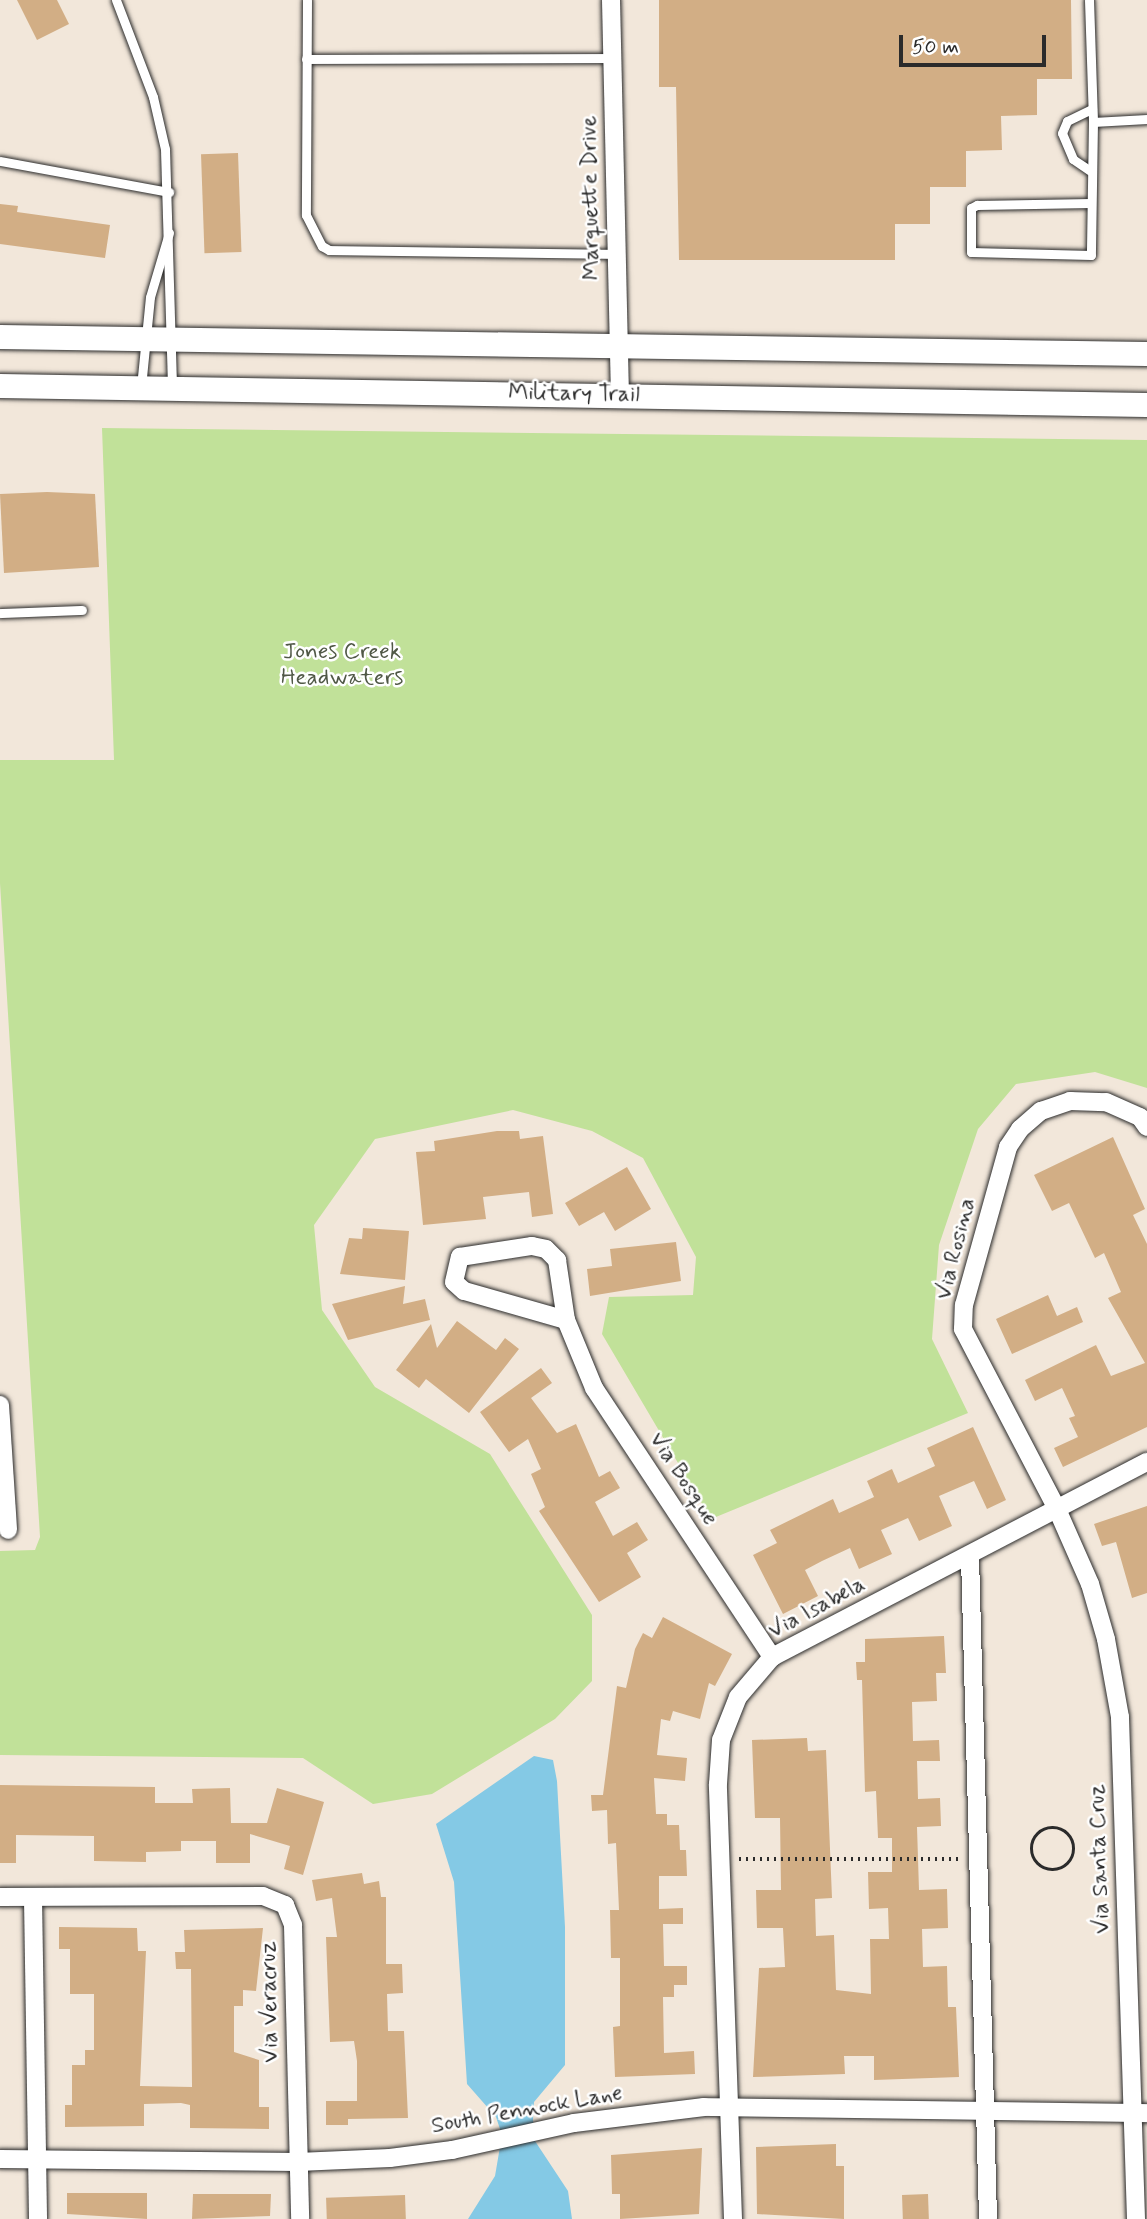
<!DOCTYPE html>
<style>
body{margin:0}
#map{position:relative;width:1147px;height:2219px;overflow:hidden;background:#f2e7da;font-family:Mynerve,sans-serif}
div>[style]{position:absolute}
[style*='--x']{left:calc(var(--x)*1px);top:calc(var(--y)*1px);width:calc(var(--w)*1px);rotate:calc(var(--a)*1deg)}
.green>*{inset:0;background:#c1e199}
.water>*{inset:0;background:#84c9e5}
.building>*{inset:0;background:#d2ae85;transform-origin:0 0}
.path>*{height:3.5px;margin-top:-1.75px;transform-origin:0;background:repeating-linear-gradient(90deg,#2b2b2b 0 2px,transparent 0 7px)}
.path>.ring{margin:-1.75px;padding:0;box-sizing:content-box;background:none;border:3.5px solid #2b2b2b;border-radius:50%}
.roads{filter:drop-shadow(0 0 2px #2b2b2b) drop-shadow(0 0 2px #2b2b2b)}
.lane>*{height:9px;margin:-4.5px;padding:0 4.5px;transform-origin:4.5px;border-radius:4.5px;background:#fff}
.street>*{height:18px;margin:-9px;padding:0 9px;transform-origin:9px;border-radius:9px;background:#fff}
.secondary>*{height:24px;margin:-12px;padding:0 12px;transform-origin:12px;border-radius:12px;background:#fff}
span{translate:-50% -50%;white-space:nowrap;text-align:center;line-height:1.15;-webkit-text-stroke:5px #fff;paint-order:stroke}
.street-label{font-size:23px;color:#2b2b2b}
.park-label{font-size:23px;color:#505846}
.scale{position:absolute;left:899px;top:35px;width:147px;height:32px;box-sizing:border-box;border:4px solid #2b2b2b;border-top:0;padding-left:9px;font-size:21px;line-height:24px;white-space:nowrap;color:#2b2b2b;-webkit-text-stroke:5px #fff;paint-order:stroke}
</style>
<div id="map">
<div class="green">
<div style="clip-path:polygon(102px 428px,1147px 440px,1147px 1088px,1095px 1072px,1016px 1084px,978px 1129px,939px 1245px,932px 1339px,968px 1413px,711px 1519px,602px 1334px,609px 1297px,693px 1295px,696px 1257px,643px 1158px,592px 1131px,513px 1110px,375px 1139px,314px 1225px,322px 1310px,375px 1387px,490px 1454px,592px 1615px,592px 1681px,555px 1719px,432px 1794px,373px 1804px,303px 1758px,0 1755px,0 1551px,35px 1550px,40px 1537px,0 883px,0 760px,114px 760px)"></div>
</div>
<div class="water">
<div style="clip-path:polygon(534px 1756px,553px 1760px,557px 1781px,565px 1927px,565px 2065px,534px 2102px,533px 2120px,535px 2141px,568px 2191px,572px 2219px,468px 2219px,495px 2176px,502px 2135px,496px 2117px,467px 2084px,454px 1882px,436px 1824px)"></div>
</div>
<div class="building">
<div style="clip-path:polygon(17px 0,57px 0,69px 24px,37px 40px)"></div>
<div style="clip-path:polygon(659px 0,1071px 0,1072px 79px,1037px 79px,1037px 115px,1001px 116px,1002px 150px,966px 151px,966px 187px,930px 187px,930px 224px,895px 224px,895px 260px,679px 260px,676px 87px,659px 87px)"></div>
<div style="left:238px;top:153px;width:99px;height:37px;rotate:88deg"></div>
<div style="clip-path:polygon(0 204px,18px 206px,17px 212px,110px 225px,105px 258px,0 244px)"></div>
<div style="clip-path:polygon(47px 492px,95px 494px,99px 567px,4px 573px,0 494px)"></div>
<div style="clip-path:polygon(497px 1131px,519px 1131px,520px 1139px,543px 1136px,553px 1214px,532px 1217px,529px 1192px,483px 1197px,486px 1219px,423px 1225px,416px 1152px,435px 1151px,434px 1141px)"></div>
<div style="clip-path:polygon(1113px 1137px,1145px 1209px,1133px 1215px,1147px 1244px,1147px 1427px,1063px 1467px,1054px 1448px,1078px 1437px,1069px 1418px,1075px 1416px,1062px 1388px,1035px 1401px,1025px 1380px,1096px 1345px,1111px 1376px,1145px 1363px,1108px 1298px,1121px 1292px,1104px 1253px,1095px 1258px,1069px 1203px,1052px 1211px,1034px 1175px)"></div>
<div style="clip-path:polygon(627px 1167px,651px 1209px,615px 1231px,604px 1212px,579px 1226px,565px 1203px)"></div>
<div style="clip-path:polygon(363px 1228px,409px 1231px,405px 1280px,340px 1274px,349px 1238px,362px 1239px)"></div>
<div style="clip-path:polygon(676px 1242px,681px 1281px,590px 1296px,587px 1269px,612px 1266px,610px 1249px)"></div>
<div style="clip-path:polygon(405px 1286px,403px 1304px,425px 1299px,430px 1320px,348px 1340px,332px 1304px)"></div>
<div style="clip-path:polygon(1048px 1295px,1057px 1316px,1077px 1307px,1083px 1322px,1012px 1354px,996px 1319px)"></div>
<div style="clip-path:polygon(457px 1321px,496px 1350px,505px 1338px,519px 1349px,469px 1413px,426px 1379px,419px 1388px,396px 1370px,431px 1324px,437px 1348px)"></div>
<div style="clip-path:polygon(541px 1368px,552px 1383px,531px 1398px,557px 1433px,576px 1424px,599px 1477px,610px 1471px,620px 1488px,595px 1502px,613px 1536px,637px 1522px,648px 1540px,627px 1553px,641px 1577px,599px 1602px,539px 1511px,545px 1507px,531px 1474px,541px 1469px,528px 1439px,509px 1452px,480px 1412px)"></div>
<div style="clip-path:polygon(973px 1427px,1006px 1500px,987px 1509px,974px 1481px,939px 1496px,952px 1526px,919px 1541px,908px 1518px,881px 1530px,892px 1554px,859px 1569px,850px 1548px,822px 1561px,805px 1570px,818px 1596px,783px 1614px,753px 1555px,777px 1543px,770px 1530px,833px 1499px,839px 1513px,874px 1497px,867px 1481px,892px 1469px,898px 1483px,935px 1466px,927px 1448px)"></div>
<div style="clip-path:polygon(1147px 1506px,1147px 1593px,1132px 1598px,1116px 1542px,1102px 1546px,1094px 1524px)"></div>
<div style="clip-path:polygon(663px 1617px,732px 1654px,715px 1686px,709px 1683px,700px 1719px,673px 1711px,670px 1721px,661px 1719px,657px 1755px,687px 1758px,685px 1781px,654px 1778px,656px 1814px,667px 1814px,667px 1825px,679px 1825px,680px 1850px,686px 1850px,687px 1876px,659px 1876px,659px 1909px,683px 1908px,683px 1924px,663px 1924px,664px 1966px,687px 1966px,687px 1985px,674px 1985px,674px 1997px,663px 1997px,664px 2053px,694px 2051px,695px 2074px,615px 2077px,613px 2027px,620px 2026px,620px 1958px,611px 1958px,610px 1910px,619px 1910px,616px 1843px,608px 1844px,607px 1810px,592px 1811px,591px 1795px,603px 1795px,617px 1686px,626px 1688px,635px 1649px,643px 1633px,652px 1638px)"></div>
<div style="clip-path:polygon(944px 1636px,946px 1673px,936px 1673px,937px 1701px,912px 1702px,913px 1741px,939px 1740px,940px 1761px,917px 1761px,918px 1799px,940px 1798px,941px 1826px,917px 1827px,919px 1890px,947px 1889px,948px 1928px,922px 1929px,923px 1967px,947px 1966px,948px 2007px,956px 2007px,959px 2077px,874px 2080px,874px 2056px,844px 2056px,845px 2074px,753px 2077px,759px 1968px,785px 1967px,783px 1928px,757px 1928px,756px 1890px,781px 1890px,780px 1818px,755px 1818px,752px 1740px,807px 1738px,808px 1751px,826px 1750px,832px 1898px,815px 1899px,816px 1936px,834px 1935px,836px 1990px,871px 1994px,870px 1939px,889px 1939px,888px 1908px,869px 1909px,868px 1872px,892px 1872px,892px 1838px,878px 1838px,876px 1791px,865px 1792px,862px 1680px,857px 1680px,856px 1662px,865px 1662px,865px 1639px)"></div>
<div style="clip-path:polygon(0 1785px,155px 1787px,155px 1803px,193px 1803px,192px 1789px,230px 1788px,231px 1823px,267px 1823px,277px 1788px,324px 1802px,303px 1875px,284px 1869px,290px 1846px,250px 1834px,250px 1863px,216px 1863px,216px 1841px,181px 1841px,181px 1851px,146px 1852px,146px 1862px,94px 1861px,94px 1836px,16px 1835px,16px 1863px,0 1863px)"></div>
<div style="clip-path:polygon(362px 1873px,364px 1884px,379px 1881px,381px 1897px,386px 1897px,386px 1964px,402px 1964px,403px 1993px,387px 1994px,388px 2031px,404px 2031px,408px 2118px,348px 2119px,348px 2125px,326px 2125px,326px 2101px,357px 2101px,357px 2061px,354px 2041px,330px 2042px,326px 1937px,337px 1937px,332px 1898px,316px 1901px,312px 1880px)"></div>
<div style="clip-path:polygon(59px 1927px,137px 1928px,138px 1951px,146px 1951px,140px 2086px,192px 2087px,191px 1969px,176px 1969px,175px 1952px,185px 1952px,184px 1930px,263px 1928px,256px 1991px,243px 1990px,243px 2006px,234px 2006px,234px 2052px,259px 2060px,259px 2107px,269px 2107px,269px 2129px,190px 2128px,190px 2105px,181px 2103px,144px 2104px,144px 2126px,65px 2127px,65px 2105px,72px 2105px,72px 2065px,85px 2065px,85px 2050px,94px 2050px,94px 1994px,70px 1994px,70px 1949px,59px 1949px)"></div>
<div style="clip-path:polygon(836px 2144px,836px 2166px,844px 2166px,844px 2219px,757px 2214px,756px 2147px)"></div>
<div style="clip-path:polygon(702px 2148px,699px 2214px,620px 2219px,620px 2194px,612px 2194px,611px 2155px)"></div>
<div style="clip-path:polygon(67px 2193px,147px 2193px,147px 2219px,67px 2214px)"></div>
<div style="clip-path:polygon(193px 2194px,271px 2194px,270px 2216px,192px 2219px)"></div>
<div style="left:928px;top:2194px;width:25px;height:26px;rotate:88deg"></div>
<div style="left:405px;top:2195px;width:24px;height:79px;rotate:88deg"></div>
</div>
<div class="path">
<div class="ring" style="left:1032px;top:1828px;width:38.5px;height:38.5px"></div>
<div style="--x:739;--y:1859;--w:221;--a:0"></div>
</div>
<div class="roads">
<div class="lane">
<div style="--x:116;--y:0;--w:104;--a:69.1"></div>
<div style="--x:153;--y:97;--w:53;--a:77"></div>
<div style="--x:165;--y:149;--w:239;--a:88.3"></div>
<div style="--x:307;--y:0;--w:215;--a:90.3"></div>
<div style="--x:306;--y:215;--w:35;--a:63"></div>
<div style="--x:322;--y:246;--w:8;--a:30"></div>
<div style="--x:329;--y:250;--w:288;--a:0.8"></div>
<div style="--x:1089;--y:0;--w:122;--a:88.1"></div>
<div style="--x:1093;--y:122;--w:133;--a:90.9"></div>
<div style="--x:1091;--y:255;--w:120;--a:-178.6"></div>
<div style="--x:971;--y:252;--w:44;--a:-90"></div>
<div style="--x:971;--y:208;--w:7;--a:-27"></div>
<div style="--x:977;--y:205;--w:114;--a:-1"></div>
<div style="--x:306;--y:59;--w:307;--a:-0.2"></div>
<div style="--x:1093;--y:122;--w:54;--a:-3.2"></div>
<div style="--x:0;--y:161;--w:172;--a:10.4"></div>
<div style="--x:1092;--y:172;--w:23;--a:-146"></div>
<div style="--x:1073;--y:159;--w:28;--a:-113"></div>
<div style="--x:1062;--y:133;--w:13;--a:-67"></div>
<div style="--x:1067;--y:121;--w:28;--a:-26"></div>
<div style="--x:141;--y:387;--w:90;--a:-84.3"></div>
<div style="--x:150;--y:297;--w:67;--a:-73.5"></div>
<div style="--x:0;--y:613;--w:82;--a:-2.1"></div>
</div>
<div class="street">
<div style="--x:611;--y:0;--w:394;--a:88.7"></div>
<div style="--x:566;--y:1320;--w:106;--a:-164.1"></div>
<div style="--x:464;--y:1291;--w:13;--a:-138"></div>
<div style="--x:454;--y:1282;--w:26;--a:-77"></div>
<div style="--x:460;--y:1257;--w:73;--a:-8.7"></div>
<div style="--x:532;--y:1246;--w:14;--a:12"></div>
<div style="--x:546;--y:1249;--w:16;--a:45"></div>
<div style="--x:557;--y:1260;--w:61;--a:81.5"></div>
<div style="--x:566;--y:1320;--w:74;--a:67.6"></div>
<div style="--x:594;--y:1388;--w:323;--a:56.5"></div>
<div style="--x:0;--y:1405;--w:125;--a:86.3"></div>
<div style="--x:970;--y:1557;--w:662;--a:88.44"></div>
<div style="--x:0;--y:1897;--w:263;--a:-0.2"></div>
<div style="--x:263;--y:1896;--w:24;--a:22"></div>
<div style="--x:285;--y:1905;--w:22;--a:68"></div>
<div style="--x:293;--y:1925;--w:294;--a:88.6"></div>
<div style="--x:33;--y:1898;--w:321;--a:89.1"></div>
<div style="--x:0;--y:2159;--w:298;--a:0.6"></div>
<div style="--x:298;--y:2162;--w:92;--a:-2.5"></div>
<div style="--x:390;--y:2158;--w:63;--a:-7.4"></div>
<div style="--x:452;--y:2150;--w:125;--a:-12.5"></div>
<div style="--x:574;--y:2123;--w:131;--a:-7"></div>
<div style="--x:704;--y:2107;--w:443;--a:0.8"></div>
<div style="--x:733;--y:2219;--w:435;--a:-92"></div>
<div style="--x:718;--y:1784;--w:44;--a:-86.1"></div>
<div style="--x:721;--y:1740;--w:46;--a:-68.4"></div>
<div style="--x:738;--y:1697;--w:52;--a:-49.6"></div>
<div style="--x:772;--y:1657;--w:423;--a:-27.5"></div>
<div style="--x:1136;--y:2219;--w:502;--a:-91.83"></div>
<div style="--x:1120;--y:1717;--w:79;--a:-100.2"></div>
<div style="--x:1106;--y:1639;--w:57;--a:-106.2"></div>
<div style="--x:1090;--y:1584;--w:84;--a:-113.8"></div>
<div style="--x:1056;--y:1507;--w:201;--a:-117.6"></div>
<div style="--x:963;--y:1329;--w:24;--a:-88"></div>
<div style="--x:964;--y:1305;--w:164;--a:-74.4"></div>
<div style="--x:1008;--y:1147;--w:22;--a:-56"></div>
<div style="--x:1020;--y:1129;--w:28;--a:-41"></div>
<div style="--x:1041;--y:1111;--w:31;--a:-19"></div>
<div style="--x:1070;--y:1101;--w:36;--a:2"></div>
<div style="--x:1106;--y:1102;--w:37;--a:24"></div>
<div style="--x:1140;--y:1117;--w:12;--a:55"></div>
</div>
<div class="secondary">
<div style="--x:0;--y:337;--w:1147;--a:0.85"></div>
<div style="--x:0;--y:386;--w:1147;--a:0.95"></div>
</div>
</div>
<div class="street-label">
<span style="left:591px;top:198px;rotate:-91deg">Marquette Drive</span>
<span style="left:574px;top:394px;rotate:1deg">Military Trail</span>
<span style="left:956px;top:1249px;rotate:-76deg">Via Rosina</span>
<span style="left:683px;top:1479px;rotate:57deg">Via Bosque</span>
<span style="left:817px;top:1608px;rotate:-28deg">Via Isabela</span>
<span style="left:1100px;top:1859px;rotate:-92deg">Via Santa Cruz</span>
<span style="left:270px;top:2002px;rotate:-91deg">Via Veracruz</span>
<span style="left:527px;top:2110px;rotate:-10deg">South Pennock Lane</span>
</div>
<div class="park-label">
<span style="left:342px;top:665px">Jones Creek<br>Headwaters</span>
</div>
<div class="scale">50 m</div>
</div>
